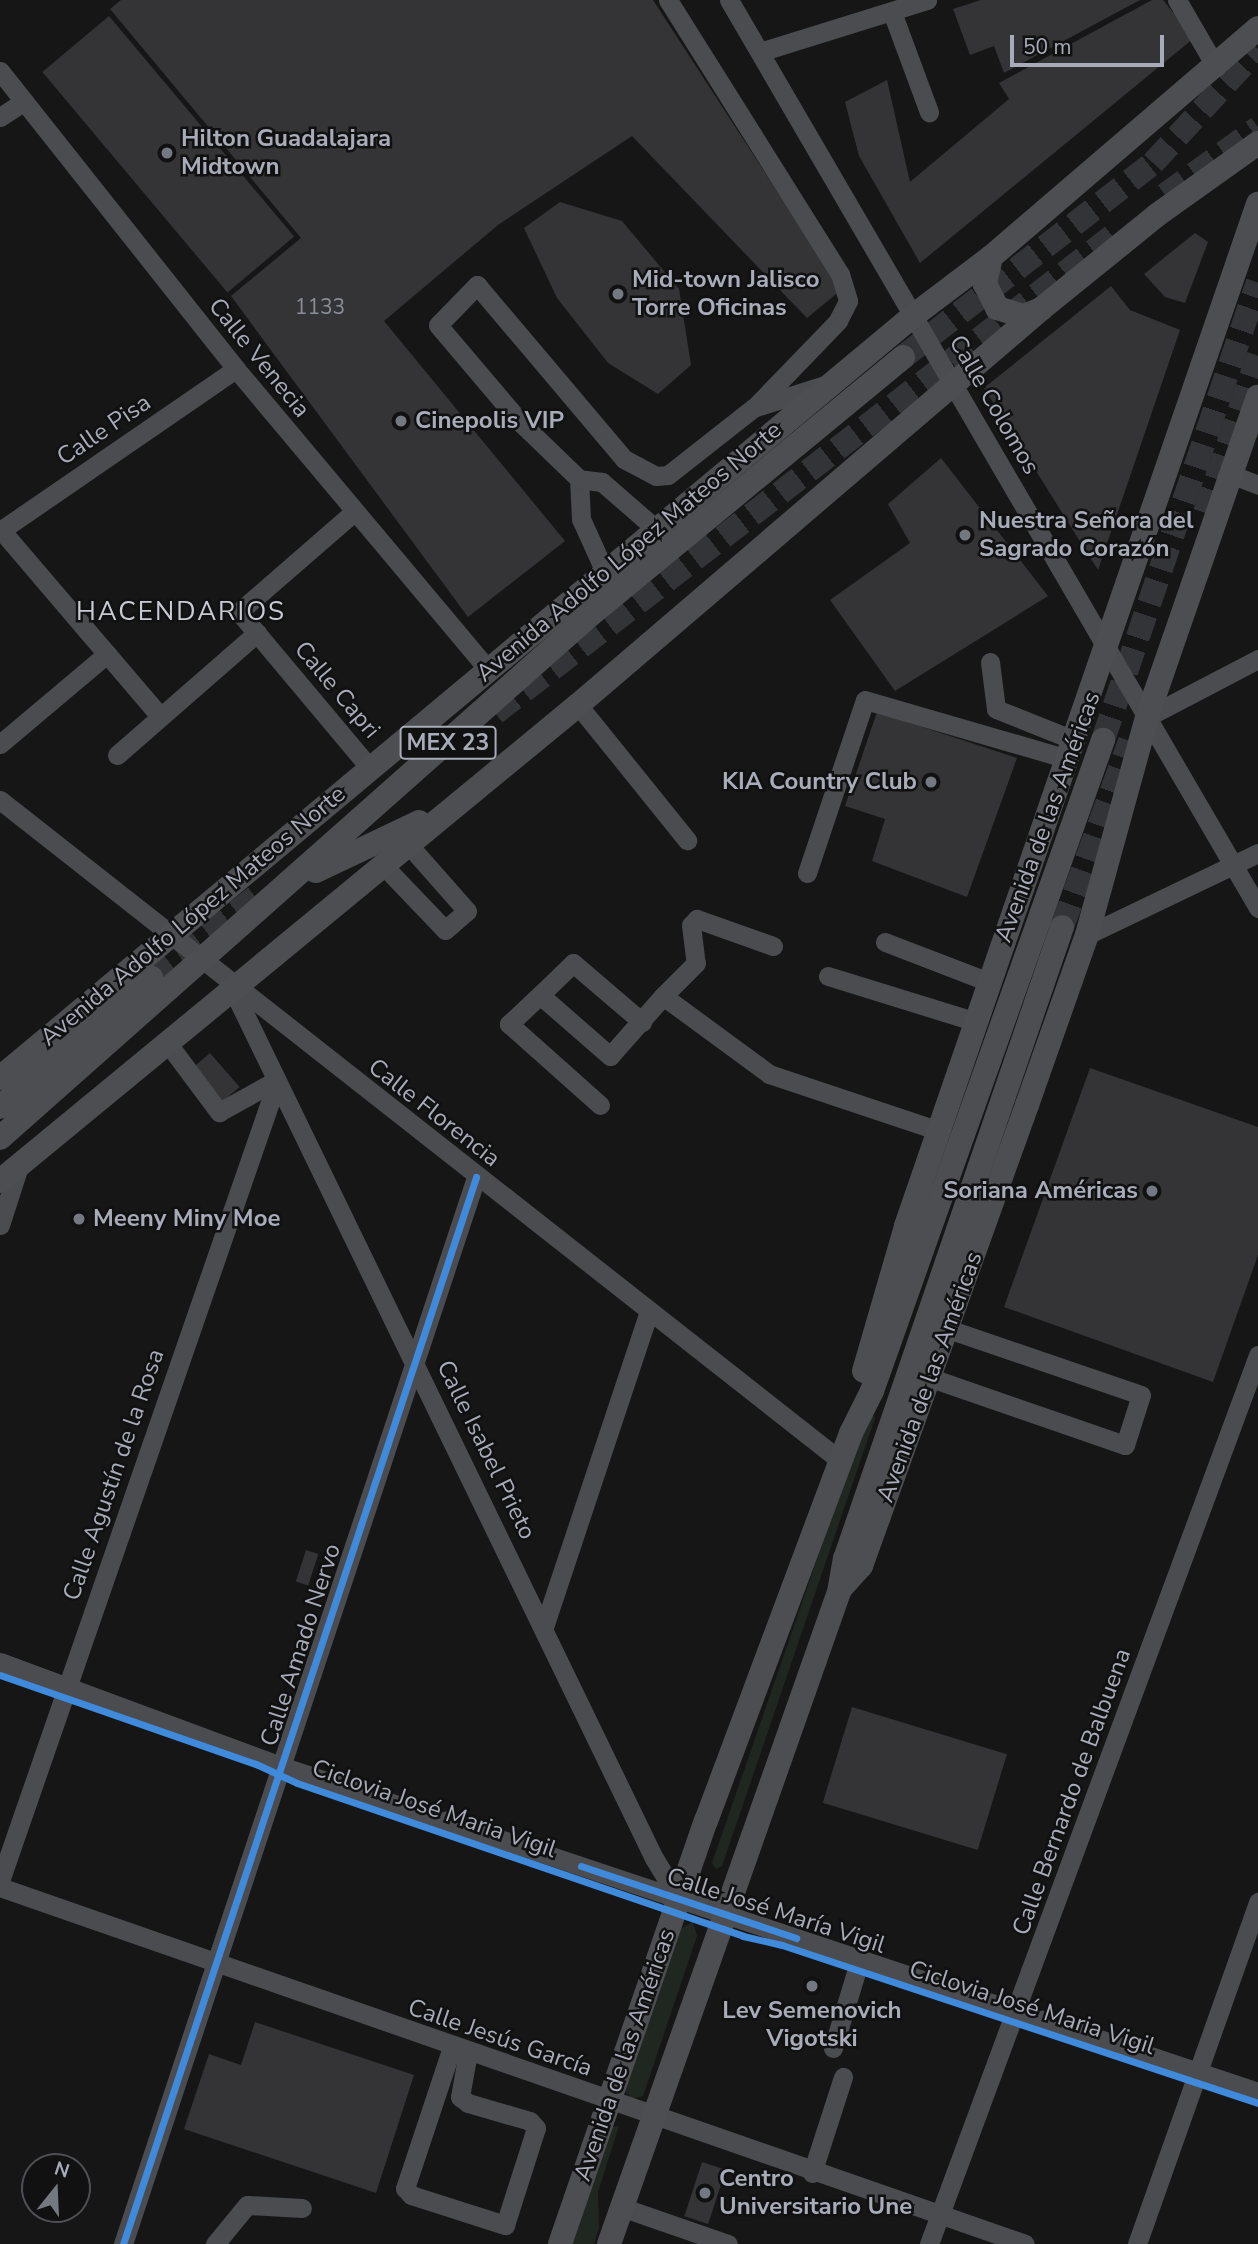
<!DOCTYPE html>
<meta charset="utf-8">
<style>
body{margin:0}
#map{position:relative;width:1258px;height:2244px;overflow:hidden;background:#161617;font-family:"Nunito Sans",sans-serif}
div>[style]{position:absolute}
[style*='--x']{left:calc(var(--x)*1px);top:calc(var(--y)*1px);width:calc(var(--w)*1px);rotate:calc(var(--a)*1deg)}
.green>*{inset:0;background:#202721}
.building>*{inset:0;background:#343436;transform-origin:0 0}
.major-tunnel>*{height:24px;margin-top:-12px;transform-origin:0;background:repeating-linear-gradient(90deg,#333437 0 24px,transparent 0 36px)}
.minor>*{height:19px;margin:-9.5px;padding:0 9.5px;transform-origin:9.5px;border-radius:9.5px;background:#4a4c50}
.major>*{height:24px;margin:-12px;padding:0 12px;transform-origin:12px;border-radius:12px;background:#4d4e51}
.cycleway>*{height:7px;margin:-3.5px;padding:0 3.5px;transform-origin:3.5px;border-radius:3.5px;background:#408adc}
.dots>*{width:19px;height:19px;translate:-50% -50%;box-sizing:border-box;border:4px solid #111112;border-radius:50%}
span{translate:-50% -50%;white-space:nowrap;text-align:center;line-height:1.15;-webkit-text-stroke:5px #111112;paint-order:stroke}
.number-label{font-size:21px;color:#8a8e98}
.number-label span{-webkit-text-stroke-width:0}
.shield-label span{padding:2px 5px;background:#111112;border:2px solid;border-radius:5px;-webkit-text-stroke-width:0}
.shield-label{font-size:23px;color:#a7acb8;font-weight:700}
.poi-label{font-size:24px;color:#a7acb8;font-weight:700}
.left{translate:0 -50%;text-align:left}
.right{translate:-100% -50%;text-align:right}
.street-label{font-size:24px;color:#a7acb8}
.neighbourhood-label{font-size:26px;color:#c8cbd4;letter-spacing:2px}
.north{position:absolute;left:21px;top:2153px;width:70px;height:70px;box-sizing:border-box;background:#111112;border:2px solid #4d4f54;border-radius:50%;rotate:18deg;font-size:19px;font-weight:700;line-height:28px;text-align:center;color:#a7acb8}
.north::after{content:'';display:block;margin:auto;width:24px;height:32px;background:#747880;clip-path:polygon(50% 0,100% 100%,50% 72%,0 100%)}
.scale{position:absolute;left:1010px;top:35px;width:154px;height:32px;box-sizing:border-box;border:4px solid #a7acb8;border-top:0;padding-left:9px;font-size:21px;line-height:24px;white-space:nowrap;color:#a7acb8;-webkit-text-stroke:5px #111112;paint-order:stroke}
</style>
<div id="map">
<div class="green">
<div style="clip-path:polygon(872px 1413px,875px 1418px,722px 1866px,716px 1869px,712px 1863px,867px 1415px)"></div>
<div style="clip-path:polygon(693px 1922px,697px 1936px,643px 2096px,632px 2099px,625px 2091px,680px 1929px)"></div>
<div style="clip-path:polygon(619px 2126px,598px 2192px,599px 2228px,594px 2244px,571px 2244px,612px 2127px)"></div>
</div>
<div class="building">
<div style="clip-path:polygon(121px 0,653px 0,841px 290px,807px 318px,632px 136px,498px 225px,384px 321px,565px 541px,468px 617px,231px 296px,301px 238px,110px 9px)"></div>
<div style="clip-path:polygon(981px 0,1140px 0,1004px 73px,994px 46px,970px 55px,953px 9px)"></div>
<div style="clip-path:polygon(1152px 0,1163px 0,1194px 38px,920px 263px,859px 156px,845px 102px,887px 80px,910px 182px,1009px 99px,999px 83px)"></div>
<div style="left:109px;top:16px;width:288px;height:87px;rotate:50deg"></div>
<div style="clip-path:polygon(560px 202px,622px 221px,679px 289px,691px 365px,658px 394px,608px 363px,557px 298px,524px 228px)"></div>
<div style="clip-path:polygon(1195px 233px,1208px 242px,1185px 303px,1165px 297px,1144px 274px)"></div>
<div style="clip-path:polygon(1111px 286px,1130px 310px,1180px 330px,1098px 570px,984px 388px)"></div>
<div style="clip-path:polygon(941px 458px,1048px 596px,895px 691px,830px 600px,910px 543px,888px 504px)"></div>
<div style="clip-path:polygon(877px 712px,1017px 758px,967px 897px,872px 861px,885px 819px,845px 806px)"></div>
<div style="left:210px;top:1053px;width:45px;height:23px;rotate:49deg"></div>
<div style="clip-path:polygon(1090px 1068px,1258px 1127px,1258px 1255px,1213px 1382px,1004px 1307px)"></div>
<div style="left:306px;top:1550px;width:13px;height:33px;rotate:18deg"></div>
<div style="left:852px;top:1707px;width:162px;height:100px;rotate:17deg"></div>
<div style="clip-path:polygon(255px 2022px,414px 2075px,376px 2193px,184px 2129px,209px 2054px,241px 2065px)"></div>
<div style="left:702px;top:2162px;width:25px;height:57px;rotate:18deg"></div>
</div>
<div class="major-tunnel">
<div style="--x:1165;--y:195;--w:115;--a:-35.8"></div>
<div style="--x:903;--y:357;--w:316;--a:-37.8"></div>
<div style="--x:1153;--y:163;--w:155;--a:-47.4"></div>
<div style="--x:1205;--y:513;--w:166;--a:-71.3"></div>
<div style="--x:495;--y:713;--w:782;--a:-37.68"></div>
<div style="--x:1103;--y:740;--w:483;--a:-71.3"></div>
<div style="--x:1062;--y:927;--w:198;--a:-69.9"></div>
<div style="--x:151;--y:978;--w:139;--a:-37.7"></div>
</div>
<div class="minor">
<div style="--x:668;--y:0;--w:324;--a:57.9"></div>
<div style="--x:840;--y:274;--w:28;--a:73"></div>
<div style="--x:848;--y:301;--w:22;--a:117"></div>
<div style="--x:838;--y:321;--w:118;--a:134"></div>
<div style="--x:729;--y:0;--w:1051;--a:59.77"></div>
<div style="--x:1177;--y:0;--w:78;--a:59.8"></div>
<div style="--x:892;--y:12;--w:107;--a:69.7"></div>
<div style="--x:760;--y:52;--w:175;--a:-17.3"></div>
<div style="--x:0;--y:71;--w:380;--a:51.6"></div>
<div style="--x:236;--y:369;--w:392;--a:50"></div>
<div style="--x:0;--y:117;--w:27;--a:-33"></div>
<div style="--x:1230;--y:474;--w:30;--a:21"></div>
<div style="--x:579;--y:479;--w:40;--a:87.1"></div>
<div style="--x:581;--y:519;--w:58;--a:65.6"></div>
<div style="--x:355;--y:511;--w:154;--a:139"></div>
<div style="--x:239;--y:612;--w:204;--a:50"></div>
<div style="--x:656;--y:529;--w:72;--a:-139"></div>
<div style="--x:602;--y:482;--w:23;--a:-173"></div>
<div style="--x:579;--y:479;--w:81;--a:-136"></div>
<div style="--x:521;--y:423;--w:128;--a:-130.3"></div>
<div style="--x:438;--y:325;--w:56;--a:-45.7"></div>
<div style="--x:477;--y:285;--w:228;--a:49.8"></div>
<div style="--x:624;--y:459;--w:36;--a:28"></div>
<div style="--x:656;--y:476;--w:12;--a:-5"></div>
<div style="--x:668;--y:475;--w:108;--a:-38.2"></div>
<div style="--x:753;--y:408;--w:76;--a:-17.7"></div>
<div style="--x:1;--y:530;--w:243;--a:49.5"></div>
<div style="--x:0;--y:531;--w:286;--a:-34.5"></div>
<div style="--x:990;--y:662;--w:47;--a:82.7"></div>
<div style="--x:996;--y:709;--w:84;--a:21.7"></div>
<div style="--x:578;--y:705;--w:174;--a:51.1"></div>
<div style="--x:1147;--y:717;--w:125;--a:-27.6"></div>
<div style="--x:0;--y:744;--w:140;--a:-40.1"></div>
<div style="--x:117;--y:755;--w:186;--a:-41.1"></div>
<div style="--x:0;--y:800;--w:1070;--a:38.17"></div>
<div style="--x:382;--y:864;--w:91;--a:46.3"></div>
<div style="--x:445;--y:930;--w:29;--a:-41"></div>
<div style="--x:467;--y:911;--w:89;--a:-131.4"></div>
<div style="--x:807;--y:873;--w:182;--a:-71.5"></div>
<div style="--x:865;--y:700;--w:208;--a:16.2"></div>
<div style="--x:1087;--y:935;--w:190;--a:-25.6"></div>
<div style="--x:885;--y:942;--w:111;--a:21"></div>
<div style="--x:773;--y:946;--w:81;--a:-160.4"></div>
<div style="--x:697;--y:919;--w:8;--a:135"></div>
<div style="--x:691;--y:925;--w:38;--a:83"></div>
<div style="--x:696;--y:963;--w:47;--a:135"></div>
<div style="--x:663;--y:996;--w:132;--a:36.3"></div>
<div style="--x:769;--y:1074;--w:179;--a:18.5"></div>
<div style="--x:828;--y:976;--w:156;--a:17.2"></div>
<div style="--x:233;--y:990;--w:965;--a:64.13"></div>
<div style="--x:654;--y:1858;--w:47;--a:59"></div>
<div style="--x:540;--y:995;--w:46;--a:-44.1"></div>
<div style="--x:573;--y:963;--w:91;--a:40.5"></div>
<div style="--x:166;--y:1041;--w:89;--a:53.3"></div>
<div style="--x:219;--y:1112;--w:64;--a:-29"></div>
<div style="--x:600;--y:1105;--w:122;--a:-138.3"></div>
<div style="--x:509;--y:1024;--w:42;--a:-43.1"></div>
<div style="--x:540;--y:995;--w:93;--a:41.1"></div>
<div style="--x:610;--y:1056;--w:80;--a:-48.5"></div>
<div style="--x:0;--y:1225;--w:65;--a:-72.1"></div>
<div style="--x:931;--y:1378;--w:205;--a:19.1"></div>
<div style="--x:1125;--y:1445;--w:52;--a:-72.3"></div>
<div style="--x:1141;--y:1395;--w:204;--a:-161.1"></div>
<div style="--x:544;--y:1627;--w:332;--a:-71.6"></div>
<div style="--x:0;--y:1662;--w:300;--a:20.3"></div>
<div style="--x:281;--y:1766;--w:1030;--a:18.45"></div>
<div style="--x:0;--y:1881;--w:842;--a:-70.88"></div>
<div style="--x:0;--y:1887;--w:1085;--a:19.2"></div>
<div style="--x:452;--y:2047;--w:149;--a:108.4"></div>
<div style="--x:405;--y:2188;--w:9;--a:49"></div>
<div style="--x:411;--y:2195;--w:99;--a:17.7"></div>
<div style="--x:505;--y:2225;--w:102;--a:-72.3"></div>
<div style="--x:536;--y:2128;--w:9;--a:-131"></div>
<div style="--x:530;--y:2121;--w:65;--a:-163.8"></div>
<div style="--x:468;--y:2103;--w:10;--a:-143"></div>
<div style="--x:460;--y:2097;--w:46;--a:-79.9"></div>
<div style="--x:833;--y:2048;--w:93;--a:-73.1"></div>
<div style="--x:812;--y:2173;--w:101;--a:-72.1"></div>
<div style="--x:621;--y:2207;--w:113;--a:19.1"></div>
<div style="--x:123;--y:2244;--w:1124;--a:-71.69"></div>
<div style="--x:215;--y:2244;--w:50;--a:-50.6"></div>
<div style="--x:247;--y:2205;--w:55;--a:3.1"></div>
<div style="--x:929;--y:2244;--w:948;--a:-69.69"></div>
<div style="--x:1137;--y:2244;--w:363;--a:-70.5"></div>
</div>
<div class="major">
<div style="--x:991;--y:257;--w:28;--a:103"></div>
<div style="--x:985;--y:284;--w:27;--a:63"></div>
<div style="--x:997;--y:308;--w:28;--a:17"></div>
<div style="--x:1024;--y:316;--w:18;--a:-22"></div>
<div style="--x:316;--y:871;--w:114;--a:-25.4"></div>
<div style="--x:0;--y:1078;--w:1189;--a:-39.85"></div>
<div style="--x:913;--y:316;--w:98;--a:-37.1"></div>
<div style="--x:991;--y:257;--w:352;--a:-40.6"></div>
<div style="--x:0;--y:1107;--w:199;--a:-40.5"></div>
<div style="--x:0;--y:1138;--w:787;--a:-41.55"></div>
<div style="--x:589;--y:616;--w:407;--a:-39.5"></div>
<div style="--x:0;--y:1181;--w:749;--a:-39.47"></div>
<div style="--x:578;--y:705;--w:609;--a:-40.54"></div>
<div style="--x:1041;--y:309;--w:149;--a:-39"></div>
<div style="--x:1157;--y:215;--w:124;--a:-35.5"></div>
<div style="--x:864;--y:1371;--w:151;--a:-73.8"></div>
<div style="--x:906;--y:1226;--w:1081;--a:-71"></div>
<div style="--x:841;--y:1588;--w:30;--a:-48"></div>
<div style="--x:861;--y:1566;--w:490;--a:-70.2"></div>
<div style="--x:1027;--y:1105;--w:180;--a:-70.6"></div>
<div style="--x:1087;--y:935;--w:226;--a:-74.6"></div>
<div style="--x:1147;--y:717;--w:339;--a:-70.9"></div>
<div style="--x:560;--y:2244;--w:447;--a:-71"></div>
<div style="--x:706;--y:1821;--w:414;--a:-69.5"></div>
<div style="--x:851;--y:1433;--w:47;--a:-63.4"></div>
<div style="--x:872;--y:1391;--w:691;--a:-70.46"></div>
<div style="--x:609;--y:2244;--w:691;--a:-70.57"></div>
<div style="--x:839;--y:1592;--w:34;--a:-80"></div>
<div style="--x:845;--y:1559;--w:668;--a:-71.05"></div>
</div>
<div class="cycleway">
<div style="--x:0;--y:1675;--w:271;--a:19.2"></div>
<div style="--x:256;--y:1764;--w:45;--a:24.9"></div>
<div style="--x:297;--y:1783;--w:472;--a:18.9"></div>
<div style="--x:743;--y:1936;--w:40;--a:13"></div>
<div style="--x:782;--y:1945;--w:502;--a:18.36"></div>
<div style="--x:581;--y:1866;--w:227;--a:18.5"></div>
<div style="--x:123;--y:2244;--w:1124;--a:-71.69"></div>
</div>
<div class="dots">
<div style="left:167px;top:153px;background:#747880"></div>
<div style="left:618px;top:294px;background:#747880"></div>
<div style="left:401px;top:421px;background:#747880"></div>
<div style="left:965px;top:535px;background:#747880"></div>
<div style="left:931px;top:782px;background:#747880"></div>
<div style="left:1152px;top:1191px;background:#747880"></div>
<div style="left:79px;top:1219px;background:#747880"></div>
<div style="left:812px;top:1986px;background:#747880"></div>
<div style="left:705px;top:2193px;background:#747880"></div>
</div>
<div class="number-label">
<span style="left:320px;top:307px">1133</span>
</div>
<div class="shield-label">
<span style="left:448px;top:743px">MEX 23</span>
</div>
<div class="poi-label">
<span class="left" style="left:181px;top:153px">Hilton Guadalajara<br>Midtown</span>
<span class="left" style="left:632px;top:294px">Mid-town Jalisco<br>Torre Oficinas</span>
<span class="left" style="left:415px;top:421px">Cinepolis VIP</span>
<span class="left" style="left:979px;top:535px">Nuestra Señora del<br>Sagrado Corazón</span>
<span class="right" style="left:917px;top:782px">KIA Country Club</span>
<span class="right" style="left:1138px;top:1191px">Soriana Américas</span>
<span class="left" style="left:93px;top:1219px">Meeny Miny Moe</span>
<span style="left:812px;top:2025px">Lev Semenovich<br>Vigotski</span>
<span class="left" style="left:719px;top:2193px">Centro<br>Universitario Une</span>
</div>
<div class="street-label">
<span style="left:259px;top:358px;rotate:51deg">Calle Venecia</span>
<span style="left:994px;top:405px;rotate:60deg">Calle Colomos</span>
<span style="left:104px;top:430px;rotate:-34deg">Calle Pisa</span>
<span style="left:629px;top:552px;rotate:-40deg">Avenida Adolfo López Mateos Norte</span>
<span style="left:337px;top:690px;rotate:50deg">Calle Capri</span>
<span style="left:1048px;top:817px;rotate:-70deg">Avenida de las Américas</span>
<span style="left:193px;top:916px;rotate:-40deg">Avenida Adolfo López Mateos Norte</span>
<span style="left:434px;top:1113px;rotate:38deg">Calle Florencia</span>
<span style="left:930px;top:1377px;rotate:-70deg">Avenida de las Américas</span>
<span style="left:486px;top:1450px;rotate:64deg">Calle Isabel Prieto</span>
<span style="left:114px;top:1475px;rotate:-71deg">Calle Agustín de la Rosa</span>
<span style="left:301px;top:1645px;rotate:-72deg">Calle Amado Nervo</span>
<span style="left:1072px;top:1792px;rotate:-70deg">Calle Bernardo de Balbuena</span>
<span style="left:434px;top:1809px;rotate:19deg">Ciclovia José Maria Vigil</span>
<span style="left:776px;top:1911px;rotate:18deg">Calle José María Vigil</span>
<span style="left:1032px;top:2008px;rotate:18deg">Ciclovia José Maria Vigil</span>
<span style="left:500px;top:2038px;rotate:19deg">Calle Jesús García</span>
<span style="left:625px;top:2055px;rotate:-71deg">Avenida de las Américas</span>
</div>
<div class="neighbourhood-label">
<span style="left:181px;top:612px">HACENDARIOS</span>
</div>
<div class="north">N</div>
<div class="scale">50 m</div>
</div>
